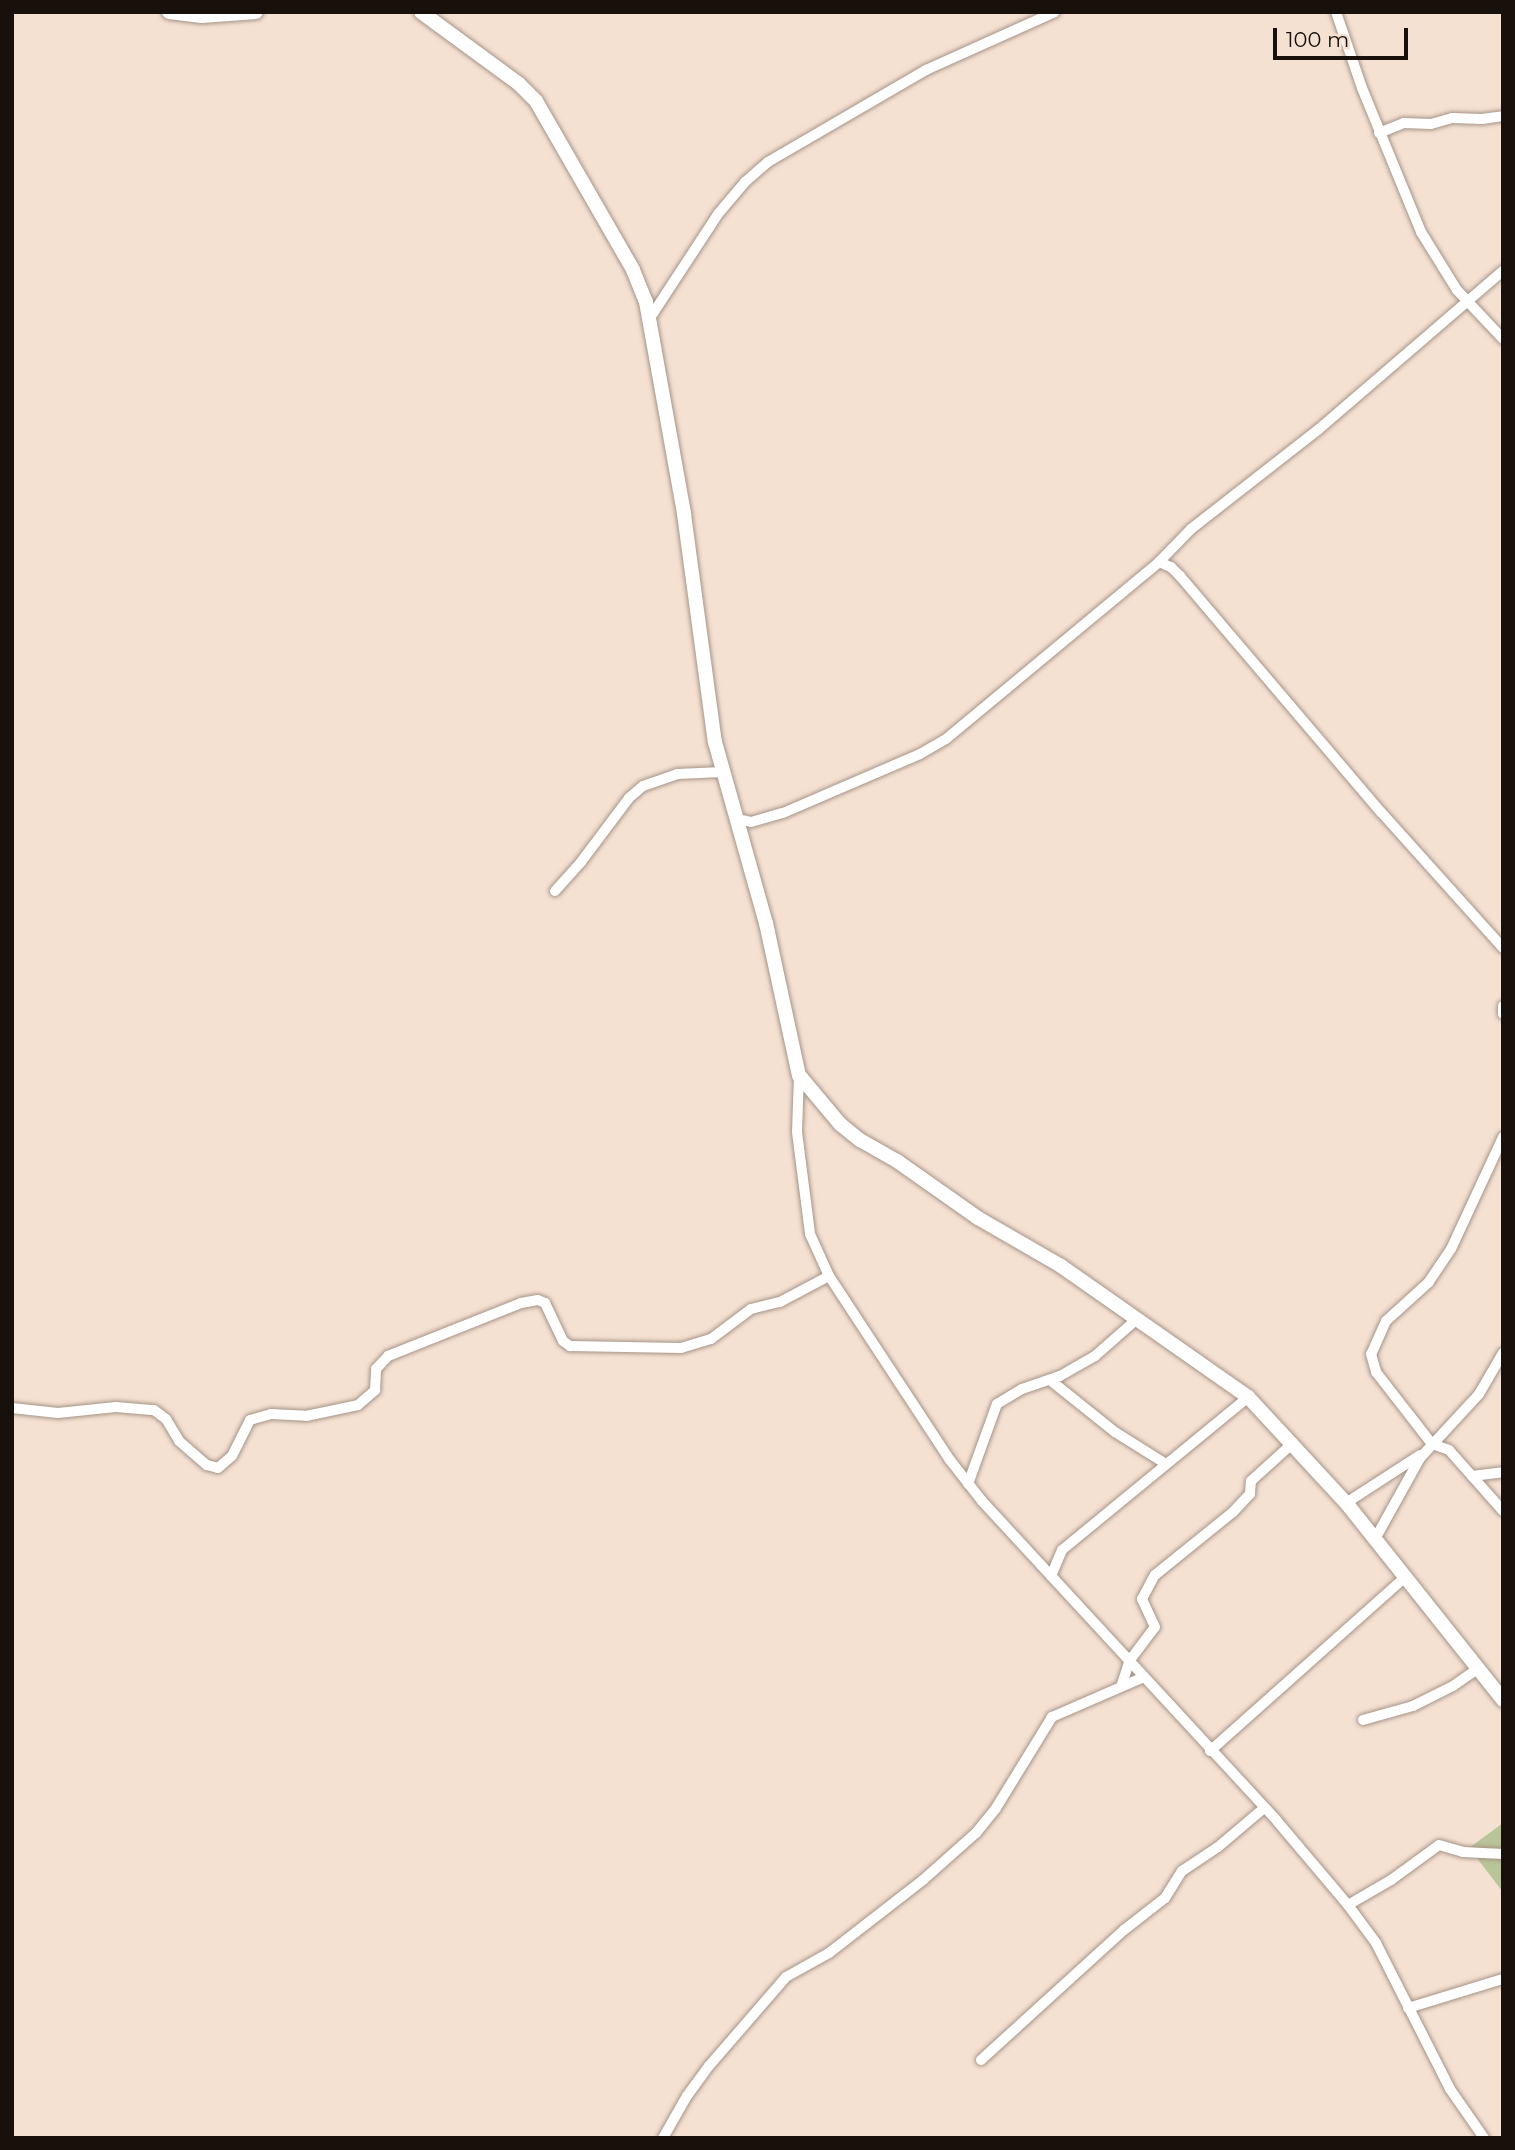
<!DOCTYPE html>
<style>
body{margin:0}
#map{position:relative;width:1515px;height:2150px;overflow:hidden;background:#f5e1d2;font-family:Montserrat,sans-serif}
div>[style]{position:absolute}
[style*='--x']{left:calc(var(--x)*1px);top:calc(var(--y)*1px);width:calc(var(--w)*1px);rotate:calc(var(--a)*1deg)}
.green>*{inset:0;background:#b8c596}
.roads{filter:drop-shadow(0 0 2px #a69486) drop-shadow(0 0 2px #a69486)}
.street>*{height:10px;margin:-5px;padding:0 5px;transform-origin:5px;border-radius:5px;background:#fff}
.secondary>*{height:14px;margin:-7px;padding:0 7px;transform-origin:7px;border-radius:7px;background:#fff}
span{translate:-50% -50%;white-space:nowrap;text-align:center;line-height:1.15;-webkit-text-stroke:6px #f5e1d2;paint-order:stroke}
.frame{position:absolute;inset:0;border:14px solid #17100b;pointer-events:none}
.scale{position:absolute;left:1273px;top:28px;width:135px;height:32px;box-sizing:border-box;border:4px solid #17100b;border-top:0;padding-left:9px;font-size:21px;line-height:24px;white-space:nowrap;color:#17100b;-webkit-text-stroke:5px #f5e1d2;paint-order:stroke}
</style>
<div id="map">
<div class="green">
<div style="clip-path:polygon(1503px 1823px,1503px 1892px,1469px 1848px)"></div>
</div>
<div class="roads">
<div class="street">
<div style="--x:1336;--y:12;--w:80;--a:71.1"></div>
<div style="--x:1362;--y:88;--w:156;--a:67.7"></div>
<div style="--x:1421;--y:232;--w:68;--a:58.2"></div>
<div style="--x:1457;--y:290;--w:67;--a:46.8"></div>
<div style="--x:1379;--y:133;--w:27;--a:-22"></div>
<div style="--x:1404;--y:123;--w:27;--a:2"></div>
<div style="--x:1431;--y:124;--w:22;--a:-16"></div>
<div style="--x:1452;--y:118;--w:30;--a:2"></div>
<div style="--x:1482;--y:119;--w:21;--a:-8"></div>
<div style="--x:650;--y:318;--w:124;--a:-56.8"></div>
<div style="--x:718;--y:214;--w:42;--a:-49.8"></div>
<div style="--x:745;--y:182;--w:30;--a:-41"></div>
<div style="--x:768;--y:162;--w:183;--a:-30.2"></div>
<div style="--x:926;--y:70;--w:141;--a:-24.2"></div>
<div style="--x:1159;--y:562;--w:46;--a:-45.9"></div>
<div style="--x:1191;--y:529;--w:162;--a:-38"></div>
<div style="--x:1319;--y:429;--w:243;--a:-40.7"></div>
<div style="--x:738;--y:819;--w:13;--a:13"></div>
<div style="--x:751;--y:822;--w:33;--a:-16"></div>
<div style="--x:783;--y:813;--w:149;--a:-23.3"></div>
<div style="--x:920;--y:754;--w:30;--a:-30"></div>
<div style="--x:946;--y:739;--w:277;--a:-39.7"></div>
<div style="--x:1159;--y:562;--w:13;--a:23"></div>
<div style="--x:1171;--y:567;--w:13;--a:45"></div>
<div style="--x:1180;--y:576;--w:310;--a:49.6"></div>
<div style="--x:1381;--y:812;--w:183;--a:48.1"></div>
<div style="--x:555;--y:891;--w:39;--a:-48"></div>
<div style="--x:581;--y:862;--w:80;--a:-53.1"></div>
<div style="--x:629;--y:798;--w:18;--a:-41"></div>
<div style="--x:643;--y:786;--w:36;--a:-19"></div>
<div style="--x:677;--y:774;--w:45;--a:-2.5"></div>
<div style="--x:1503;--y:1006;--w:8;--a:90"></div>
<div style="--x:799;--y:1075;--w:57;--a:92"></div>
<div style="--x:797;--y:1132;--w:103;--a:82.7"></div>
<div style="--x:810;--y:1234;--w:46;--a:65.7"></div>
<div style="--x:829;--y:1276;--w:220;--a:56.7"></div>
<div style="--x:950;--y:1460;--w:52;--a:52"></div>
<div style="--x:982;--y:1501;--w:435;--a:47.3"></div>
<div style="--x:1277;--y:1821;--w:110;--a:49.8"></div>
<div style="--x:1348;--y:1905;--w:47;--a:53.6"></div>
<div style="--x:1376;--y:1943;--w:164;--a:63.1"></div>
<div style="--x:1450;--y:2089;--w:60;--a:55.2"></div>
<div style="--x:1503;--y:1137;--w:123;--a:114.9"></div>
<div style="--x:1451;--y:1249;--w:40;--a:124"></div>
<div style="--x:1429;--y:1282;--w:58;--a:137.8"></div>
<div style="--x:1386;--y:1321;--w:36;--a:114"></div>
<div style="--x:1371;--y:1354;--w:19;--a:74"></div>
<div style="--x:1376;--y:1372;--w:91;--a:52.1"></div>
<div style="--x:1432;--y:1444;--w:18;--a:19"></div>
<div style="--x:1449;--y:1450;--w:81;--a:48.5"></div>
<div style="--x:1050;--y:1380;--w:83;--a:38.7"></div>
<div style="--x:1115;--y:1432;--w:60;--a:32.1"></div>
<div style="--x:12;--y:1408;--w:46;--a:6.2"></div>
<div style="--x:58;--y:1413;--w:58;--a:-5.9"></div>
<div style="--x:116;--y:1407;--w:38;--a:5"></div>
<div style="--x:154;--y:1410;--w:15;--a:37"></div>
<div style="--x:166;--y:1419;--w:26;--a:59"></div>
<div style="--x:179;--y:1441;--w:37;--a:41"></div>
<div style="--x:207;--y:1465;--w:11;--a:15"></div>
<div style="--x:218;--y:1468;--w:18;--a:-41"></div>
<div style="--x:232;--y:1456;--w:40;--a:-63.4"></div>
<div style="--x:250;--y:1420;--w:22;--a:-16"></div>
<div style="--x:271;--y:1414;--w:35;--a:3"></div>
<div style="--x:306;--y:1416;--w:53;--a:-11.9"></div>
<div style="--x:358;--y:1405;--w:23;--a:-41"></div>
<div style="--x:375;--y:1390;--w:21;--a:-87"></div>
<div style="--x:376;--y:1369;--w:18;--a:-47"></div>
<div style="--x:388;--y:1356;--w:143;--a:-21.7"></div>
<div style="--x:521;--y:1303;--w:17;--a:-10"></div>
<div style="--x:538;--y:1300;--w:8;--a:23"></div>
<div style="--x:545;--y:1303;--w:42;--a:64.7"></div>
<div style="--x:563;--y:1341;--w:9;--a:36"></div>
<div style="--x:570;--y:1346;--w:111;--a:1"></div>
<div style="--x:681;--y:1348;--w:31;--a:-17"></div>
<div style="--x:711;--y:1339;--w:50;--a:-36.9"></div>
<div style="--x:751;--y:1309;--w:30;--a:-14"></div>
<div style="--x:780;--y:1302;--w:55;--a:-28"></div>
<div style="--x:1472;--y:1476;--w:31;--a:-7"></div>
<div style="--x:968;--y:1484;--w:85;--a:-70.1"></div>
<div style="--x:997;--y:1404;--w:29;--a:-31"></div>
<div style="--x:1022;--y:1389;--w:40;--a:-18.9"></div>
<div style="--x:1060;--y:1376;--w:40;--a:-29.7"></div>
<div style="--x:1095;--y:1356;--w:56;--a:-41.4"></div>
<div style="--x:1346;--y:1503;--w:88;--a:-33"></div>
<div style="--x:1375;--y:1539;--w:93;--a:-60.9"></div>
<div style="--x:1420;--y:1458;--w:87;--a:-47.3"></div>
<div style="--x:1479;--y:1394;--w:48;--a:-59.7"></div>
<div style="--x:1051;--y:1576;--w:28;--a:-67"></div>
<div style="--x:1062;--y:1550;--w:241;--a:-39.4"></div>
<div style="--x:1122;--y:1684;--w:25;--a:-72"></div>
<div style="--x:1130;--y:1660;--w:41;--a:-52.9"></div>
<div style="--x:1155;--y:1627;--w:31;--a:-115"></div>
<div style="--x:1142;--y:1599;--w:27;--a:-62"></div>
<div style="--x:1155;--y:1575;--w:100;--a:-38.9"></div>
<div style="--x:1233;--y:1512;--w:25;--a:-47"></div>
<div style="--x:1250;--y:1494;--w:13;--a:-86"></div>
<div style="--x:1251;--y:1481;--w:57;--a:-42.1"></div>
<div style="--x:1363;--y:1720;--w:52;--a:-15.6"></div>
<div style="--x:1413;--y:1706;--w:45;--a:-26.6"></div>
<div style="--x:1453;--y:1686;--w:29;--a:-35"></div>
<div style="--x:1210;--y:1751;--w:261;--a:-41.7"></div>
<div style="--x:1348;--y:1905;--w:50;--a:-30.2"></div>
<div style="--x:1391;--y:1880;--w:59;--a:-36.1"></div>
<div style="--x:1439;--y:1845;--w:25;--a:16"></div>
<div style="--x:1463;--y:1852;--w:40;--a:2.9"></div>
<div style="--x:1408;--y:2008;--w:99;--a:-17"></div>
<div style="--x:981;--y:2060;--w:193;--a:-42.3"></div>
<div style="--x:1124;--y:1930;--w:52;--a:-38"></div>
<div style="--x:1165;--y:1898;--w:32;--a:-58"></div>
<div style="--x:1182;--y:1871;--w:43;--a:-33.7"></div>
<div style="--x:1218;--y:1847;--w:60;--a:-40.3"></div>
<div style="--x:663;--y:2138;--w:48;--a:-60.3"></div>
<div style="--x:687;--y:2096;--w:37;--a:-54"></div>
<div style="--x:709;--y:2066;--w:118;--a:-49.1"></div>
<div style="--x:786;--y:1977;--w:49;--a:-29.2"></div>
<div style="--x:829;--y:1953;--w:119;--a:-37.8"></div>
<div style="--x:923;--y:1880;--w:71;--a:-41.6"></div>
<div style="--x:976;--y:1833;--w:32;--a:-51"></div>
<div style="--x:996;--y:1808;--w:107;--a:-58.4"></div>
<div style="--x:1052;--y:1717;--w:100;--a:-23.5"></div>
</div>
<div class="secondary">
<div style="--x:169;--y:12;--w:33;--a:7"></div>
<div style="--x:202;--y:16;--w:54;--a:-4.2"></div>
<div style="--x:421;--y:12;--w:122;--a:36.3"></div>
<div style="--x:519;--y:84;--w:24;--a:45"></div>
<div style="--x:536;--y:101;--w:195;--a:60.1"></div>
<div style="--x:633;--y:270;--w:35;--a:68"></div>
<div style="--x:646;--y:302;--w:215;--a:79.8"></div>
<div style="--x:684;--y:514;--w:230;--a:82.3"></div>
<div style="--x:715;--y:742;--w:188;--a:74.3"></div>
<div style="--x:766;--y:923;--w:156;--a:77.8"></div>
<div style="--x:799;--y:1075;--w:64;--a:50.1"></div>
<div style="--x:840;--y:1124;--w:26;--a:39"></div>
<div style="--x:860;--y:1140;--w:43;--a:29.6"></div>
<div style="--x:897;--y:1161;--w:99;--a:35.1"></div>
<div style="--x:978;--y:1218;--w:96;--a:30"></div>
<div style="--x:1061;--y:1266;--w:228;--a:35"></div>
<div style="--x:1248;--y:1397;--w:147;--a:47.2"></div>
<div style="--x:1348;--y:1505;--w:249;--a:51.5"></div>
</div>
</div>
<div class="frame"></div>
<div class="scale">100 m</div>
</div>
